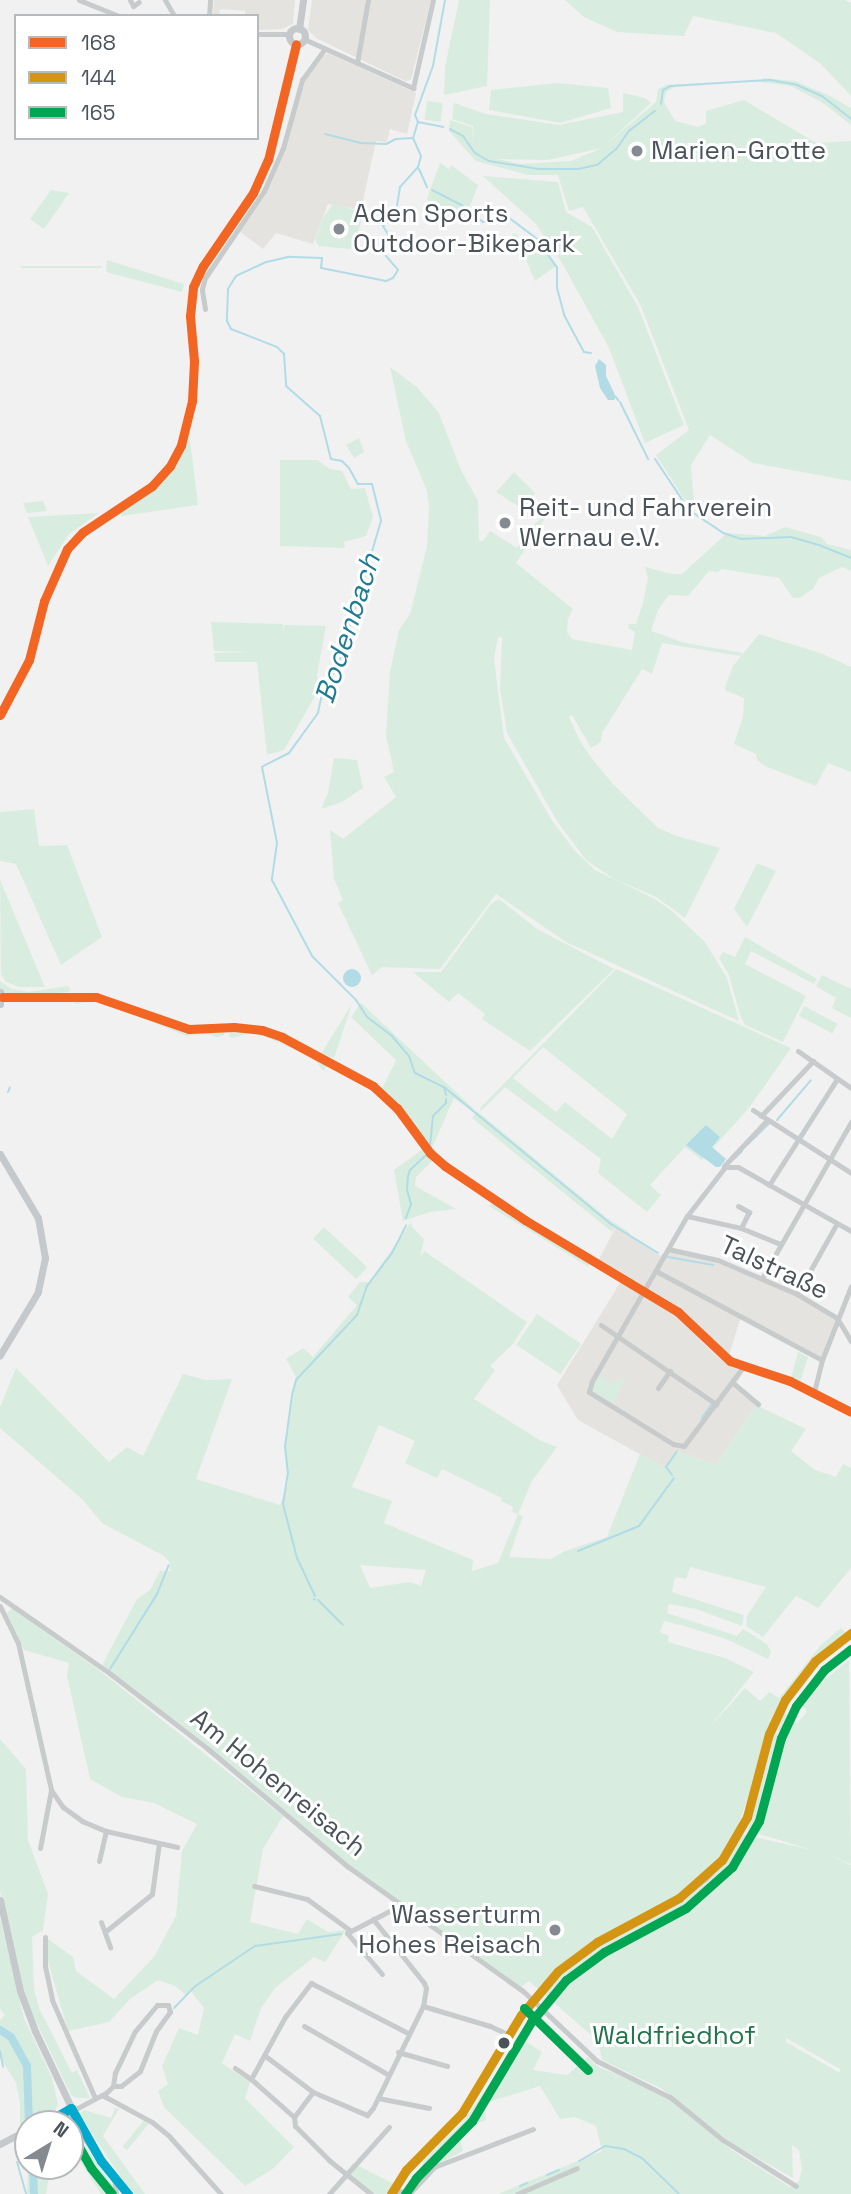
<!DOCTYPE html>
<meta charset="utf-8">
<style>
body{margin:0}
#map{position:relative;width:851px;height:2194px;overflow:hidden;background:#f1f1f1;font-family:"Space Grotesk",sans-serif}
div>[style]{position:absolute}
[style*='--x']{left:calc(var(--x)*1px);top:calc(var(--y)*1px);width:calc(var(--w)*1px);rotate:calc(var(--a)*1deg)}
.commercial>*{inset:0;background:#e5e3df}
.green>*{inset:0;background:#d8eddf;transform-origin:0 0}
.water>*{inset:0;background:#b1dce6}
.round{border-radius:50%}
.stream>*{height:2px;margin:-1px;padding:0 1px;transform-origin:1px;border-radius:1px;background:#b1dce6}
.river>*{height:8px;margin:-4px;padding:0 4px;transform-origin:4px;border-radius:4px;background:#b1dce6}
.minor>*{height:5px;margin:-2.5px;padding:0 2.5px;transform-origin:2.5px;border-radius:2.5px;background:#c8cbcc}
.major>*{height:7px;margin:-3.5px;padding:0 3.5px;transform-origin:3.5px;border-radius:3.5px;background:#c6c9cb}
.major>.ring{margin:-3.5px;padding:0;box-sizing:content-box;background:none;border:7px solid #c6c9cb;border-radius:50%}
.bus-1>*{height:9px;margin:-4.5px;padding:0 4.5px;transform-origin:4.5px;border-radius:4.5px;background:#f26522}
.bus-2>*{height:9px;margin:-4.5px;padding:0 4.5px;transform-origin:4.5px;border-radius:4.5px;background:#d49512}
.bus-3>*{height:9px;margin:-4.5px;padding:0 4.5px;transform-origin:4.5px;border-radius:4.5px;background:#00a651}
.bus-4>*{height:9px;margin:-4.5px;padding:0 4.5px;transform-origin:4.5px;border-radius:4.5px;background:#00a9ce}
.dots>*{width:19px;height:19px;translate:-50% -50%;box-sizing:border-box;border:4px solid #fff;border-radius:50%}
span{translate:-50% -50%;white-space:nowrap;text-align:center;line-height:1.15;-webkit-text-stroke:6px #fff;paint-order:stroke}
.poi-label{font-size:26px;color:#4a535a}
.left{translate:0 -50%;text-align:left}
.right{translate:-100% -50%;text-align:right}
.street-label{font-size:26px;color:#4a535a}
.park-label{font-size:26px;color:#22744a}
.water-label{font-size:28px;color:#1c7c93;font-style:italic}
.legend{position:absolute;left:14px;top:14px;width:245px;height:126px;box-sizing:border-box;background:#fff;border:2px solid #b7babd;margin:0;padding:9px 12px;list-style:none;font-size:21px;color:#4a535a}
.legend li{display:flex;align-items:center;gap:14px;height:35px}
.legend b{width:35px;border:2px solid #b7babd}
.north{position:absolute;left:14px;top:2110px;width:70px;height:70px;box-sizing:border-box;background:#fff;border:2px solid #b7babd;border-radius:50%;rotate:38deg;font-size:19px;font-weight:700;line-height:28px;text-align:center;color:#4a535a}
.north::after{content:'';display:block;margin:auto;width:24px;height:32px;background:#848a8f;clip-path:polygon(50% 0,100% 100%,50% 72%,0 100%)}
</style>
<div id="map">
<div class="commercial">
<div style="clip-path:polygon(214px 0,295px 0,293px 24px,282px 29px,257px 30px,257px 16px,245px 16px,245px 11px,220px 9px,219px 16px,213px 16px)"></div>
<div style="clip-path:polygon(312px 0,431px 0,411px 80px,405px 81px,316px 38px,308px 30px)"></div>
<div style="clip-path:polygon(328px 53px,416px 93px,407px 134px,390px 129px,387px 142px,376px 141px,361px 210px,328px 204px,313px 244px,276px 233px,263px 249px,240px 232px,267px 188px,308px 73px,317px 60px)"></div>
<div style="clip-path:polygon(616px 1227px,660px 1256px,668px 1250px,704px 1257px,797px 1294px,836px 1319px,821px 1359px,741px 1316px,729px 1355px,673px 1303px,599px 1259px)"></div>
<div style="clip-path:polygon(622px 1280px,676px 1315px,710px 1350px,728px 1365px,743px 1372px,734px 1388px,756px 1405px,716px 1465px,677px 1451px,665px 1468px,578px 1420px,557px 1385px)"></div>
</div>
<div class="green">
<div style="clip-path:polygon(459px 0,490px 0,487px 86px,444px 95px,445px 67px)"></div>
<div style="clip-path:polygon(565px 0,845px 0,851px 3px,851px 96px,821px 64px,776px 33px,693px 16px,684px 36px,617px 32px,584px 17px)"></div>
<div style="clip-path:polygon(763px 78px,795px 81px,828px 95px,851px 108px,851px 125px,823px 103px,791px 86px,761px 82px)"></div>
<div style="clip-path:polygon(558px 83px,608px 88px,611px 108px,560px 123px,489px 110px,491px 90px)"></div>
<div style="clip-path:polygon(evenodd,703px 83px,702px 85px,675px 87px,666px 92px,664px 102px,675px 121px,698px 127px,706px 124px,706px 111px,744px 100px,816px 143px,851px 141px,851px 481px,753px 463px,710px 435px,691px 465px,694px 503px,688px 505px,656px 455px,689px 430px,641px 306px,583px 207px,569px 211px,558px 175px,528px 175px,476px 161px,449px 131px,450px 120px,472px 127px,474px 143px,473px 126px,452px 119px,454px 103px,486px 114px,559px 125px,623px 112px,623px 93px,645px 98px,651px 103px,604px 146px,656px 102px,658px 89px,666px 85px,703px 83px,602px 148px,571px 161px,522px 164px,497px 159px,548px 160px,602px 148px)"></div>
<div style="left:427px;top:101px;width:16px;height:19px;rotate:7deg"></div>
<div style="clip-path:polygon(440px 163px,449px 169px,451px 165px,478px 185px,470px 206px,452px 214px,429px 205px,427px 198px)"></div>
<div style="clip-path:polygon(483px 176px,558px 182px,566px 212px,592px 227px,638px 307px,684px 425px,645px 443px,609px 348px,562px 263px,536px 224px)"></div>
<div style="clip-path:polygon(51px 190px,69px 193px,44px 229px,30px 219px)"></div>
<div style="clip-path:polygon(333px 204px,359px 211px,362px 218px,354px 246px,349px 249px,319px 246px,315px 240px,323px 218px)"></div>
<div style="clip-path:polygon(514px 233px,534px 248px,542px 242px,556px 266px,535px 281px,525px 257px,507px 244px)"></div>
<div style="clip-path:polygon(107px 260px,184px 284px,182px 292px,106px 272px)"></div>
<div style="left:102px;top:266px;width:2px;height:81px;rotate:90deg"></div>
<div style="clip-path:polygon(390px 367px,417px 387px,439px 413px,460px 468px,478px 501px,479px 541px,483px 541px,490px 531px,517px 548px,531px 527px,549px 512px,516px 563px,573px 609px,568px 619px,567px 632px,572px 639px,632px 650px,635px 632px,628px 628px,629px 624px,636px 624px,643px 603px,648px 578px,645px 567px,672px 574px,682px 574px,727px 533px,765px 536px,785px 527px,821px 537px,827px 544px,851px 550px,851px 571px,842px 567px,819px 578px,813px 589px,799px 598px,793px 598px,779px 578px,722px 569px,717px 572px,709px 571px,688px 596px,669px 595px,658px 610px,651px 631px,685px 643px,743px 653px,740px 656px,662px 643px,652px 674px,642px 669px,602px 733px,601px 742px,591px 748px,572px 715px,569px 717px,580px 741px,593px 760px,613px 784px,658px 828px,677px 836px,720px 848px,685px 918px,656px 897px,614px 879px,586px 860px,557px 821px,507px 733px,500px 689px,502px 637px,498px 638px,494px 658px,504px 738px,553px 822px,575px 851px,595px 870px,655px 899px,672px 911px,705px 942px,727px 978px,739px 1021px,566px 942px,496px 894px,440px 969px,382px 967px,372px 975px,338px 903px,343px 900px,334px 879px,330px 830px,343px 839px,396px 797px,384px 777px,394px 772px,386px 736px,390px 671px,399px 630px,410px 614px,427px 546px,429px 507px,427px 491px,406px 441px)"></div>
<div style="clip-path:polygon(189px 432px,198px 505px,121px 516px,121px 511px,140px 498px,184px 445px)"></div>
<div style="clip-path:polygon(359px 438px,364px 452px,354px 458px,346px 445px)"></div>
<div style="clip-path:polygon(280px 460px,317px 460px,330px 469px,342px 471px,351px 489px,365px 488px,373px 517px,366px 536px,344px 542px,345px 548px,280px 546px)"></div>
<div style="clip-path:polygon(514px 472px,535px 493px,524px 510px,496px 492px)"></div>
<div style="clip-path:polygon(43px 501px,47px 511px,27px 513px,23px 503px)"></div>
<div style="clip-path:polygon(99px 513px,69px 534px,48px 566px,28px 517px)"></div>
<div style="clip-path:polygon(211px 622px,283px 624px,283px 634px,284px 625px,326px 626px,317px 675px,319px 689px,284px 750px,267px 755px,257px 662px,215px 662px,214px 653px,253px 652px,214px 651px)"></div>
<div style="clip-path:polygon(759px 634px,820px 653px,851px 667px,851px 772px,828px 763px,816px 786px,765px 766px,757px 760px,756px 754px,734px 744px,743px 716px,744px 698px,725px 690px,726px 684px,733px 666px)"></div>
<div style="clip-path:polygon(334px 758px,357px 760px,363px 788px,342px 802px,321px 809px,328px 793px)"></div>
<div style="clip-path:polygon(34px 809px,39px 846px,67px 845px,102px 937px,61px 965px,16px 864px,0 861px,0 812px)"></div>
<div style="clip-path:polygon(757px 863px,776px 871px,747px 927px,734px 909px)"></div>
<div style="clip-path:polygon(0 880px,45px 987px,19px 987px,6px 982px,1px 974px)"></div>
<div style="clip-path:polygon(499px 899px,537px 929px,614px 969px,530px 1051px,482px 1019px,485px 1014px,458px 993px,449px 1002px,413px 972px,441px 972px,491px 904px)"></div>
<div style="clip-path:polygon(745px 937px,817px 979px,814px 984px,751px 951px,745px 964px,806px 996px,783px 1042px,745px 1025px,741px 1018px,729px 975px,719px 958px,723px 952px,735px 957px)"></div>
<div style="clip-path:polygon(evenodd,616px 969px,791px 1048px,749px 1108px,702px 1160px,685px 1147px,650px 1185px,661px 1195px,647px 1212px,598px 1173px,601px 1159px,505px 1087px,481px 1111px,480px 1108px,616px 969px,543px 1047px,627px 1114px,612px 1139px,565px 1102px,556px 1112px,513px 1078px,543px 1047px)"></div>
<div style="clip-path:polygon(822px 975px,851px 989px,851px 1018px,832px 1008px,836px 998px,816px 986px)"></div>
<div style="clip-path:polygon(0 981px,12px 989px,29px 992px,67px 986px,70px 988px,69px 992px,58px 993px,4px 994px,0 991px)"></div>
<div style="clip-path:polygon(74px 998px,87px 998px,118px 1005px,170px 1027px,189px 1032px,225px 1031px,224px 1035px,217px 1037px,208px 1034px,186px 1036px,110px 1004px,96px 1001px,75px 1004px)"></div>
<div style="clip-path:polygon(361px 1003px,475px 1110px,473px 1112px,454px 1098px,431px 1150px,402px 1109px,382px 1089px,396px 1060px,351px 1017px)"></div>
<div style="clip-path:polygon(352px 1004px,334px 1058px,321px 1054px)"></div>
<div style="left:804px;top:1006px;width:38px;height:11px;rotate:28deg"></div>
<div style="clip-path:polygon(231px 1029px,268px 1034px,328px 1065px,323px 1071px,316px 1061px,304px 1054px,264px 1036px,251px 1033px,232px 1038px,229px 1037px)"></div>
<div style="clip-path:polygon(477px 1111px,607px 1218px,630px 1233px,629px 1235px,616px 1226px,612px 1232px,554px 1185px,472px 1118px)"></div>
<div style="clip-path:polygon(423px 1149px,433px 1160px,416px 1177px,415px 1186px,456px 1209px,430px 1212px,403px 1221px,394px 1170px)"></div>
<div style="clip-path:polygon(494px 1203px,581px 1256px,589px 1263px,589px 1267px,489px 1206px)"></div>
<div style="clip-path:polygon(evenodd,411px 1222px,412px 1227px,424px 1239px,420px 1258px,424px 1251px,527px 1322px,513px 1344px,490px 1366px,495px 1370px,474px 1399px,541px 1441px,557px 1447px,532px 1481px,518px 1514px,523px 1516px,509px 1557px,551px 1559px,565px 1551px,607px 1537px,640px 1454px,665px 1468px,677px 1451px,716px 1465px,756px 1405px,806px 1429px,791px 1451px,815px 1470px,836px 1477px,843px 1464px,851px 1468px,851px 1568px,818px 1608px,796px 1596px,763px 1637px,746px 1626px,747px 1616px,766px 1587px,690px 1567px,686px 1579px,675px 1577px,672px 1592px,744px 1615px,743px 1620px,742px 1626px,696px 1609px,669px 1604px,667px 1613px,737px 1636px,743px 1629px,767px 1644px,771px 1652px,768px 1659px,726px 1639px,684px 1626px,664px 1621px,660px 1632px,669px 1636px,668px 1642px,725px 1658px,754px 1672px,710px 1727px,745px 1688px,760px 1701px,769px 1692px,779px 1698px,820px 1646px,841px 1628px,846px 1633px,800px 1674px,776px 1713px,736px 1833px,812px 1850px,753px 1832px,760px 1818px,767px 1778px,781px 1737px,777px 1728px,784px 1712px,797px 1723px,807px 1712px,799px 1700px,849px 1660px,851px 1864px,826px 1854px,851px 1865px,851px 2194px,498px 2194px,602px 2151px,596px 2126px,575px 2117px,560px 2119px,540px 2086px,485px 2103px,486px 2120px,476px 2124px,460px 2139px,463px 2151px,432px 2167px,414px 2183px,425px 2159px,462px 2123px,494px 2078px,517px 2036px,542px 2052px,533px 2070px,567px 2075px,588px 2057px,599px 2067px,662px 2093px,733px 2151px,790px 2187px,799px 2181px,802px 2169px,799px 2150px,792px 2145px,793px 2178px,731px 2143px,662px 2089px,602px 2060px,598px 2041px,529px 1981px,521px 1987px,348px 1866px,224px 1760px,102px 1665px,137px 1599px,150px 1590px,160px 1571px,170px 1571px,170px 1563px,164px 1556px,102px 1523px,83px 1500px,0 1428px,0 1407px,16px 1368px,109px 1462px,127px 1447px,143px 1456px,183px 1374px,206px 1380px,232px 1379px,196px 1479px,280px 1505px,288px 1483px,284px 1446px,296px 1377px,286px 1359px,303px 1348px,313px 1357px,357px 1305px,348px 1297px,360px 1282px,369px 1282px,411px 1222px,379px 1425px,415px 1441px,405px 1463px,437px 1478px,442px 1469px,502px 1498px,501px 1501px,513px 1507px,512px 1512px,518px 1514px,498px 1563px,472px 1571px,473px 1560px,384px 1523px,392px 1501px,352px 1487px,379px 1425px,411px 1222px,360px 1565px,361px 1565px,426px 1570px,421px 1586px,410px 1582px,370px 1588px,360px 1565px,411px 1222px,786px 2038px,840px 2069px,840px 2073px,786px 2042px,786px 2038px)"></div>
<div style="left:324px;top:1227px;width:59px;height:16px;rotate:43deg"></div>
<div style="left:537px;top:1314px;width:53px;height:37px;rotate:34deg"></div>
<div style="clip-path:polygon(798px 1352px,808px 1357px,800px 1382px,791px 1378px)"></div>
<div style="clip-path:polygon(598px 1375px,613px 1384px,620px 1378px,625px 1380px,613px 1403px,591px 1391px)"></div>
<div style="clip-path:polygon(12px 1608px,99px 1670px,283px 1816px,263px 1849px,250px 1922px,298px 1934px,307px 1919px,328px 1932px,346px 1930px,325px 1962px,314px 1957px,275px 1988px,261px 2008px,250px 2041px,235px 2034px,222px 2063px,250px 2082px,245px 2098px,294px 2147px,274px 2168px,245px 2186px,164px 2107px,158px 2091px,168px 2084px,162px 2066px,179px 2028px,198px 2035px,204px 2008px,190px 1990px,186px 1995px,175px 1986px,158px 1980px,130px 1999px,109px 2022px,68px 2031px,47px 1958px,48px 1939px,73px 1957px,76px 1971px,114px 1999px,154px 1957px,176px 1916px,182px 1851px,197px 1824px,154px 1803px,122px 1797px,90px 1779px,67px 1676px,69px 1663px,24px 1650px,7px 1613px)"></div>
<div style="clip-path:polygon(776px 1731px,778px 1739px,765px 1779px,757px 1817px,747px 1833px)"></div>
<div style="clip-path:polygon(0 1739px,26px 1769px,28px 1840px,48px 1894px,43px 1930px,32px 1937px,34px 1989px,39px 2008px,72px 2073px,77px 2070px,90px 2098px,76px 2098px,71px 2095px,25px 1998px,0 1891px)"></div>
<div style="clip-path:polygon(0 1918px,24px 2018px,52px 2078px,58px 2104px,54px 2113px,20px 2128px,20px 2103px,16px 2083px,0 2057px,0 2020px,5px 2015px,0 2009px)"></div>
<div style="clip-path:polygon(115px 2108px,119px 2109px,103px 2136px,145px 2194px,135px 2194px,125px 2183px,79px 2114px,84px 2110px,111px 2118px)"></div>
<div style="left:144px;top:2120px;width:6px;height:34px;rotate:39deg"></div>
<div style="clip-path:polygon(70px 2124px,114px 2188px,111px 2194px,101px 2194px,70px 2145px)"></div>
<div style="clip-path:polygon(28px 2163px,28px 2166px,51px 2166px,46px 2194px,27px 2194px)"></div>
<div style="clip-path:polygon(353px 2163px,394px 2184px,389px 2194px,373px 2194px,346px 2172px)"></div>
</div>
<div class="water">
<div style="clip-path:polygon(599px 359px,606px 365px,606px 376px,616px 397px,614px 400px,608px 400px,600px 388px,595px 366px)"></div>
<div class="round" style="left:343px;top:969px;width:18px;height:18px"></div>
<div style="clip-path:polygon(706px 1125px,720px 1137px,712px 1147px,726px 1159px,720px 1167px,716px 1167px,686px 1145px)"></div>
</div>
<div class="stream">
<div style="--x:445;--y:0;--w:67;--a:100.3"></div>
<div style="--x:433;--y:66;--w:52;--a:110.2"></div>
<div style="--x:415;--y:115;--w:8;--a:67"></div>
<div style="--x:418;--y:122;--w:17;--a:107"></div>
<div style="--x:413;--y:138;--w:20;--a:66"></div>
<div style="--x:421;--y:156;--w:11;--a:105"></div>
<div style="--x:418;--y:167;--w:27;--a:132"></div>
<div style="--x:400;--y:187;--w:30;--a:99"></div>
<div style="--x:395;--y:217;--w:15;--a:143"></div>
<div style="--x:383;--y:226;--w:12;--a:59"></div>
<div style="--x:389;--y:236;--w:8;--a:130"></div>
<div style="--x:384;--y:242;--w:14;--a:82"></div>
<div style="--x:386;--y:256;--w:18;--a:49"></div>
<div style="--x:398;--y:270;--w:9;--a:122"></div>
<div style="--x:393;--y:278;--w:8;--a:157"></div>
<div style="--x:386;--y:281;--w:66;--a:-168.7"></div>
<div style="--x:321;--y:268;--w:10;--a:-84"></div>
<div style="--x:322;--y:258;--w:34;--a:-178"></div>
<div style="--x:288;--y:257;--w:23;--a:167"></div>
<div style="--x:266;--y:262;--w:33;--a:155"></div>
<div style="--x:236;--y:276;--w:15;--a:122"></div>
<div style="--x:228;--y:289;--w:32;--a:92"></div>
<div style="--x:227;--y:321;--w:9;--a:63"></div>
<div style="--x:231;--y:329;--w:49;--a:21.4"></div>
<div style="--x:277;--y:347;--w:10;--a:45"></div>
<div style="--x:284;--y:354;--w:32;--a:86"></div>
<div style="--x:286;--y:386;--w:45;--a:41.4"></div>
<div style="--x:320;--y:416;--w:44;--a:75.7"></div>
<div style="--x:331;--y:459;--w:11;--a:10"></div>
<div style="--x:342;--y:461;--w:10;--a:45"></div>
<div style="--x:349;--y:468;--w:18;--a:61"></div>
<div style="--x:358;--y:484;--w:14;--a:0"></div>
<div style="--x:372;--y:484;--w:38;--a:76"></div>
<div style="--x:381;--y:521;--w:148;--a:106.5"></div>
<div style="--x:339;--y:663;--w:35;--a:119"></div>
<div style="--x:322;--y:694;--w:19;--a:102"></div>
<div style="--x:318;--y:713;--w:49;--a:125.9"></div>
<div style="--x:289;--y:753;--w:30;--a:153"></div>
<div style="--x:262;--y:767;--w:77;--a:78.8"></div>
<div style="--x:277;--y:843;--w:37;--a:98"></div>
<div style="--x:272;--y:880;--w:86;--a:62.2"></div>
<div style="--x:312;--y:956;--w:62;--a:45"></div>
<div style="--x:356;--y:1000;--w:20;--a:57"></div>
<div style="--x:367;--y:1017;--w:31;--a:37"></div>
<div style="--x:392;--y:1036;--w:26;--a:50"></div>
<div style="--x:409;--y:1056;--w:18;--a:71"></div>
<div style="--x:415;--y:1073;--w:32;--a:26"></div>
<div style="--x:444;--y:1087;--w:8;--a:76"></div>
<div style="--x:661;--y:104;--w:14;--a:-82"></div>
<div style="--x:663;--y:90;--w:9;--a:-27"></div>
<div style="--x:671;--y:86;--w:99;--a:-3.5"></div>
<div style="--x:770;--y:80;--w:27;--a:10"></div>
<div style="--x:797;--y:85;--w:27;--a:24"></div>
<div style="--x:822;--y:96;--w:37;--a:38"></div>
<div style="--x:418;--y:122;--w:26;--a:11"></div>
<div style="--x:450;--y:129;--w:15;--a:28"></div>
<div style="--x:463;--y:136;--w:21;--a:55"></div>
<div style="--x:475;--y:153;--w:16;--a:30"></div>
<div style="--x:489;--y:161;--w:50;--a:9.3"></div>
<div style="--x:538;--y:169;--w:40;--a:0"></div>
<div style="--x:578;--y:169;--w:19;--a:-12"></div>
<div style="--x:597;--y:165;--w:26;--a:-40"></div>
<div style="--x:617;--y:148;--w:21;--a:-55"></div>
<div style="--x:629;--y:131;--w:33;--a:-38"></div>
<div style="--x:325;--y:134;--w:36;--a:14"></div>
<div style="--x:360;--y:143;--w:26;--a:2"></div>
<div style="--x:386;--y:144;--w:11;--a:-27"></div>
<div style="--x:396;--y:139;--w:17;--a:-3"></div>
<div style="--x:419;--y:169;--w:20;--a:66"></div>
<div style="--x:432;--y:190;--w:31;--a:27"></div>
<div style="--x:460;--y:204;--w:29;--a:38"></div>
<div style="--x:483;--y:222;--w:25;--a:-11"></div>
<div style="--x:508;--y:217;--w:36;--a:37"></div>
<div style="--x:537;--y:239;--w:35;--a:55"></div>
<div style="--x:557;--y:268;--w:20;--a:90"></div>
<div style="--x:557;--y:288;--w:28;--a:75"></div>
<div style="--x:564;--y:315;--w:42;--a:61.6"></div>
<div style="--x:584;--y:352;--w:7;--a:8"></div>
<div style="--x:616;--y:397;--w:4;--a:56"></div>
<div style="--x:620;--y:402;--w:64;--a:63.8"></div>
<div style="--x:655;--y:459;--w:54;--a:56.3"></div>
<div style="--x:692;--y:512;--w:37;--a:34"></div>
<div style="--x:723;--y:533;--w:19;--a:18"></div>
<div style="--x:741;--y:539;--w:50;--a:-2.3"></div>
<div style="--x:791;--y:537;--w:29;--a:16"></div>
<div style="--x:819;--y:545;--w:35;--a:22"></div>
<div style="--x:444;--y:1087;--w:216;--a:39.4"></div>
<div style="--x:611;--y:1224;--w:55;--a:31.7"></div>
<div style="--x:8;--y:1092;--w:5;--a:-68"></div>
<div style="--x:777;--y:1120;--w:52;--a:-49.6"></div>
<div style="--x:748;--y:1144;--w:29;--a:-44"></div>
<div style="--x:430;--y:1145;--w:29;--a:-84"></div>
<div style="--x:433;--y:1116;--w:18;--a:-45"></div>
<div style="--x:446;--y:1103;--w:4;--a:-90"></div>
<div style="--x:735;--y:1158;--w:10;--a:-45"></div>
<div style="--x:406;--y:1218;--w:15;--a:-70"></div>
<div style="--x:411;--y:1204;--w:15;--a:-106"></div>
<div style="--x:407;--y:1190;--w:14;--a:-86"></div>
<div style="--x:408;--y:1176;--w:6;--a:-72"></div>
<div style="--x:410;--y:1170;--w:22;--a:-43"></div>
<div style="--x:668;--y:1257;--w:46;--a:10.1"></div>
<div style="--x:702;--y:1418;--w:16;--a:-55"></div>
<div style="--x:672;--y:1475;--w:10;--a:-127"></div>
<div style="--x:666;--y:1467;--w:19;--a:-55"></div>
<div style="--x:578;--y:1551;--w:66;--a:-22.3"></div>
<div style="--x:639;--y:1526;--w:59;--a:-53.9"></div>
<div style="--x:315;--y:1596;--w:42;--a:-115.3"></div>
<div style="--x:297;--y:1558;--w:56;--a:-104.5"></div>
<div style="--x:283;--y:1504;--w:30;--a:-81"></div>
<div style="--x:288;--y:1474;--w:27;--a:-96"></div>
<div style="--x:285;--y:1447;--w:52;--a:-82.3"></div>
<div style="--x:292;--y:1395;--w:16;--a:-75"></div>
<div style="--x:296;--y:1380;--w:89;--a:-46.8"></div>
<div style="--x:357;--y:1315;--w:31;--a:-71"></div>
<div style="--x:367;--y:1286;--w:41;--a:-52.9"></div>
<div style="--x:392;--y:1253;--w:31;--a:-63"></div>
<div style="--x:314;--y:1599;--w:1;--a:45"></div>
<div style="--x:318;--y:1600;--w:35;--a:45"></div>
<div style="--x:110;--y:1669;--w:89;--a:-57.9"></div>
<div style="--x:157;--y:1594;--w:31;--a:-68"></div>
<div style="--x:174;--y:2008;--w:29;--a:-46"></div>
<div style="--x:194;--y:1987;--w:73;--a:-33.9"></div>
<div style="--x:255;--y:1946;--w:87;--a:-7.9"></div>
<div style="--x:0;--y:2051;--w:16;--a:79"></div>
<div style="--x:579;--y:2161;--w:30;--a:-30"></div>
<div style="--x:605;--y:2146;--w:19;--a:9"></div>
<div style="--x:624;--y:2149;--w:20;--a:27"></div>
<div style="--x:642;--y:2158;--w:52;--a:44.2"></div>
<div style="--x:17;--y:2162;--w:33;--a:74"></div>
<div style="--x:547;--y:2175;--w:13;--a:-23"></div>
<div style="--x:520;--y:2186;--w:8;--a:-23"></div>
</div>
<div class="river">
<div style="--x:0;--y:2030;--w:13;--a:32"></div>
<div style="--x:11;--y:2037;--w:33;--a:61"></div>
<div style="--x:27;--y:2066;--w:58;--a:88"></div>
<div style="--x:33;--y:2166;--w:28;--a:88"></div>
</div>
<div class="minor">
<div style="--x:79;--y:0;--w:43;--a:21.8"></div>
<div style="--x:130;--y:0;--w:7;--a:63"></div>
<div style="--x:133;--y:6;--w:7;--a:-34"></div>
<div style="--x:165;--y:0;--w:16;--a:60"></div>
<div style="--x:209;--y:16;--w:16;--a:-86"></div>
<div style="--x:257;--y:34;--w:32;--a:0"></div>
<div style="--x:304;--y:39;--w:120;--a:24.2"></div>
<div style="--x:413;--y:88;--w:90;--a:-77.2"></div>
<div style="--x:357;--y:63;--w:64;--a:-80.1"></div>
<div style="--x:205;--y:309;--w:20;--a:-99"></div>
<div style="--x:202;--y:289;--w:11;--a:-75"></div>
<div style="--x:205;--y:278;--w:105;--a:-55.9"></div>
<div style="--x:264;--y:191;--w:47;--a:-66.2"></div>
<div style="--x:283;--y:148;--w:71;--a:-74.4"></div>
<div style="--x:302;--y:80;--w:39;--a:-54"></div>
<div style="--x:2;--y:997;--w:94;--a:0"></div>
<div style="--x:96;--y:997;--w:98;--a:19"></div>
<div style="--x:189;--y:1029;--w:45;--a:-2.5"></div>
<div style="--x:234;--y:1027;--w:28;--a:6"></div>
<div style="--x:262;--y:1030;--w:21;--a:19"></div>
<div style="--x:282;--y:1037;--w:103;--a:28.3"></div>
<div style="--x:373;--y:1086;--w:33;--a:43"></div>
<div style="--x:397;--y:1108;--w:56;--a:53.7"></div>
<div style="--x:430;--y:1153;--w:20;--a:41"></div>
<div style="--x:445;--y:1166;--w:97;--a:34"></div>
<div style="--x:525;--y:1220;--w:179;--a:31"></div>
<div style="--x:678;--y:1312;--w:71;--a:43.3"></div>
<div style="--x:730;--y:1361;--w:63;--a:18.4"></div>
<div style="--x:790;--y:1381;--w:68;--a:26.9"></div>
<div style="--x:798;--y:1051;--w:65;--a:34.9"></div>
<div style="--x:753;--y:1110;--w:117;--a:32.7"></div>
<div style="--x:761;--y:1116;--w:76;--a:-46.6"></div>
<div style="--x:724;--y:1166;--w:63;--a:-46.9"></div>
<div style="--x:769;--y:1185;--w:126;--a:-57.3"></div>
<div style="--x:738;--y:1206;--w:13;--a:29"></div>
<div style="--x:749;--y:1212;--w:18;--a:117"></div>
<div style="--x:687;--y:1216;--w:55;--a:12.5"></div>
<div style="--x:741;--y:1228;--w:42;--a:22.3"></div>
<div style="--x:668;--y:1249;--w:51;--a:12.4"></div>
<div style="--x:718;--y:1260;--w:86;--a:23.3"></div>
<div style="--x:797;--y:1294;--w:47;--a:31"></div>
<div style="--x:837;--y:1318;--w:27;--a:59"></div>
<div style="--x:656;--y:1271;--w:188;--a:28.2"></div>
<div style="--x:762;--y:1278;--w:180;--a:-60.3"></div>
<div style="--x:797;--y:1294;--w:81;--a:-60.6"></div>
<div style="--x:601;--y:1325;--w:140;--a:34.5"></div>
<div style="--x:743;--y:1367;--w:99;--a:126.8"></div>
<div style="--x:684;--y:1446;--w:11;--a:-170"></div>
<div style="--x:673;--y:1444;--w:99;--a:-148.2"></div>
<div style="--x:589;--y:1392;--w:11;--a:-75"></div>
<div style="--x:592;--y:1381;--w:190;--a:-60.1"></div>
<div style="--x:687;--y:1216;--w:62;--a:-52.2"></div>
<div style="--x:725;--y:1167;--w:13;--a:0"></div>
<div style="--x:738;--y:1167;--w:130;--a:29.5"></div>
<div style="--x:733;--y:1383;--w:33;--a:40"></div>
<div style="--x:658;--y:1388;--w:21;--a:-55"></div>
<div style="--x:814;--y:1392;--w:33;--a:-76"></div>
<div style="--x:822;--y:1360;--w:79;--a:-68.6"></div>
<div style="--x:0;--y:1597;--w:131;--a:34.8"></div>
<div style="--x:108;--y:1672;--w:126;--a:37.6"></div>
<div style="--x:208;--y:1749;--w:182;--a:40.1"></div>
<div style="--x:347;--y:1866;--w:216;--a:35.4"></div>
<div style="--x:523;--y:1991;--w:102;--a:43.4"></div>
<div style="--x:597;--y:2061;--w:81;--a:26.3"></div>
<div style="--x:670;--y:2097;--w:68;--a:39.1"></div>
<div style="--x:723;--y:2140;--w:86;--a:32.2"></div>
<div style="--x:0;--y:1606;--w:41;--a:64.1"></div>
<div style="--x:18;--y:1643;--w:151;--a:77.3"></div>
<div style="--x:51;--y:1790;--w:59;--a:100.7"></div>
<div style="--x:51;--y:1790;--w:21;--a:55"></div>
<div style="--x:63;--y:1807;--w:24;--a:36"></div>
<div style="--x:82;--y:1821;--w:26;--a:23"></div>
<div style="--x:106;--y:1831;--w:73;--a:12.7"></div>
<div style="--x:99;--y:1861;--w:31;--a:-77"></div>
<div style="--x:254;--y:1886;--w:55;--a:13.8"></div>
<div style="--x:307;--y:1899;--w:54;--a:36"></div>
<div style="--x:373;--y:1919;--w:82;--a:51.4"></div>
<div style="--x:424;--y:1983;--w:5;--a:68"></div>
<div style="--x:426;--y:1988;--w:18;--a:99"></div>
<div style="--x:423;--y:2006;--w:70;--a:16.6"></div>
<div style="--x:490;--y:2026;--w:21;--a:25"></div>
<div style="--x:101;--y:1922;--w:27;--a:70"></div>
<div style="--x:106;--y:1931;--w:59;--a:-38.8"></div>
<div style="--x:152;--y:1894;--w:51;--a:-82.2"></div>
<div style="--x:45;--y:1937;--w:29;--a:90"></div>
<div style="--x:45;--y:1966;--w:35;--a:78"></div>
<div style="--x:52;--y:2000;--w:107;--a:66.3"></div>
<div style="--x:382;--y:1974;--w:54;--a:-130.5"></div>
<div style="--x:347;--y:1933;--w:61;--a:-27.4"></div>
<div style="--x:304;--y:2026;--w:96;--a:30"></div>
<div style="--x:398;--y:2052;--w:51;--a:15.9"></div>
<div style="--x:264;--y:2055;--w:61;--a:37.1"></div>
<div style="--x:313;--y:2092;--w:59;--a:23.1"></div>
<div style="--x:367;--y:2115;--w:9;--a:-49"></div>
<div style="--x:373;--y:2108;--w:114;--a:-63.9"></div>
<div style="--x:235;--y:2068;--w:19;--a:35"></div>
<div style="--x:102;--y:2095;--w:57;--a:28.4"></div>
<div style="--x:152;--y:2122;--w:22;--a:39"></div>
<div style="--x:169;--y:2136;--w:78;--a:48.1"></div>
<div style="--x:378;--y:2098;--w:52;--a:11.1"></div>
<div style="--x:72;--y:2111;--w:38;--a:-28"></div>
<div style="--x:106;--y:2093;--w:10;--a:-45"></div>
<div style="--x:113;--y:2086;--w:8;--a:0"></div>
<div style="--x:121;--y:2086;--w:24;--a:-38"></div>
<div style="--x:140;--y:2071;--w:43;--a:-68.2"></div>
<div style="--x:156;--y:2031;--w:24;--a:-54"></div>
<div style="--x:170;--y:2012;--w:7;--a:-106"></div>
<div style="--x:168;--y:2005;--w:11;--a:180"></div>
<div style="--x:157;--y:2005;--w:34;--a:130"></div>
<div style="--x:135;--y:2031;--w:47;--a:115.5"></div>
<div style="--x:115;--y:2073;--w:13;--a:99"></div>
<div style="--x:294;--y:2117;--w:31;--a:-53"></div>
<div style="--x:114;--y:2177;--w:17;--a:83"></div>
<div style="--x:393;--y:2190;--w:17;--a:10"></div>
<div style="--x:410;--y:2193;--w:35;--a:-47"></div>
<div style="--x:434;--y:2167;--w:106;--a:-21"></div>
<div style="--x:329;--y:2194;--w:90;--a:-48.2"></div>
<div style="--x:371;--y:2194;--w:53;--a:-141.2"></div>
<div style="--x:330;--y:2161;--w:49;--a:-135"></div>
<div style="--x:295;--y:2126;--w:9;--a:-96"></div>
<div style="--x:294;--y:2117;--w:57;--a:-138.5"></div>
<div style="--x:251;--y:2079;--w:71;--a:-61.3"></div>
<div style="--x:285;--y:2017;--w:43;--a:-52.6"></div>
<div style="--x:311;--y:1983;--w:109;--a:27.3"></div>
<div style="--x:517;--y:2194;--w:65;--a:-23.4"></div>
</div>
<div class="major">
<div class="ring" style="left:289px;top:28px;width:9px;height:9px"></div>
<div style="--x:299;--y:29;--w:29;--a:-82"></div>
<div style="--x:0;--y:715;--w:62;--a:-62.2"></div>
<div style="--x:29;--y:660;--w:61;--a:-75.7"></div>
<div style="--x:44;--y:601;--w:57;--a:-66.1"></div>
<div style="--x:67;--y:549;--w:23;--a:-47"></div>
<div style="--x:83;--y:532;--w:83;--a:-33.7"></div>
<div style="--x:152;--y:486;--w:27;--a:-48"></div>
<div style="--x:170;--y:466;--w:24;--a:-62"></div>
<div style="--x:181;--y:445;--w:45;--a:-76"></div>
<div style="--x:192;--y:401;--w:40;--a:-87.1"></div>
<div style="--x:194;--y:361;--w:45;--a:-95.1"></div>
<div style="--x:190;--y:316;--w:29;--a:-84"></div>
<div style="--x:193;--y:287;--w:23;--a:-65"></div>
<div style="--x:203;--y:266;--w:88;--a:-55.6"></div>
<div style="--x:253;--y:193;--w:36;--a:-66"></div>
<div style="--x:268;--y:160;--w:119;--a:-76.4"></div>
<div style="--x:0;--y:992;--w:12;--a:90"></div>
<div style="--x:0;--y:1154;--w:74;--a:59.3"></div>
<div style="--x:38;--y:1218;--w:41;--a:80.1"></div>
<div style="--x:45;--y:1258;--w:35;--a:102"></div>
<div style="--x:38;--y:1292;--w:74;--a:121.1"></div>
<div style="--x:0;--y:1900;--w:93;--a:77.6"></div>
<div style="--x:20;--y:1991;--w:43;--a:69.4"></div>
<div style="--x:35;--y:2031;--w:119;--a:64.7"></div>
<div style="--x:86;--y:2139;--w:69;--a:52.6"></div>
<div style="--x:46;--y:2123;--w:29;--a:-31"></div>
<div style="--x:43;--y:2124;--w:32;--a:-16"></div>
<div style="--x:0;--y:2144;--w:32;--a:-28"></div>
<div style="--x:391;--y:2194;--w:28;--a:-58"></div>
<div style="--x:406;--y:2170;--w:80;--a:-45.5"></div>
<div style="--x:462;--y:2113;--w:114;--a:-59"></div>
<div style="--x:521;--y:2015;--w:57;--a:-49.9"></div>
<div style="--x:558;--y:1971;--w:49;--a:-36.6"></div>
<div style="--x:597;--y:1942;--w:93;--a:-28.2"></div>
<div style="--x:679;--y:1898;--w:33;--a:-38"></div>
<div style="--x:705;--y:1878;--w:25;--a:-47"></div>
<div style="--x:722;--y:1860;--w:50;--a:-59.8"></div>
<div style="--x:747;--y:1817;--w:86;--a:-75.2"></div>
<div style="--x:769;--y:1734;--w:38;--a:-65"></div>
<div style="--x:785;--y:1700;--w:49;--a:-52.4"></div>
<div style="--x:815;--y:1661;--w:46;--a:-37.9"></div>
</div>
<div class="bus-1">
<div style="--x:0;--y:715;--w:62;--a:-62.2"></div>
<div style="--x:29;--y:660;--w:61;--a:-75.7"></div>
<div style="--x:44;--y:601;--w:57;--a:-66.1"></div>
<div style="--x:67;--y:549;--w:23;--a:-47"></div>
<div style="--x:83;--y:532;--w:83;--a:-33.7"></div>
<div style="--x:152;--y:486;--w:27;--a:-48"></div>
<div style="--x:170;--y:466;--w:24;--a:-62"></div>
<div style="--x:181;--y:445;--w:45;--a:-76"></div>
<div style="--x:192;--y:401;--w:40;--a:-87.1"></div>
<div style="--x:194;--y:361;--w:45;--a:-95.1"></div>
<div style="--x:190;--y:316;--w:29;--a:-84"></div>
<div style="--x:193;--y:287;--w:23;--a:-65"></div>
<div style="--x:203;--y:266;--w:88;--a:-55.6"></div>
<div style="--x:253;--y:193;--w:36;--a:-66"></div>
<div style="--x:268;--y:160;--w:119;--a:-76.4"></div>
<div style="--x:2;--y:997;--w:94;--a:0"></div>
<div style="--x:96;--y:997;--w:98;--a:19"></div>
<div style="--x:189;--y:1029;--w:45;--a:-2.5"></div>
<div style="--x:234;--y:1027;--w:28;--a:6"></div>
<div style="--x:262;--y:1030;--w:21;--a:19"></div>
<div style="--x:282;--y:1037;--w:103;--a:28.3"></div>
<div style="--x:373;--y:1086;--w:33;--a:43"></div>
<div style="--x:397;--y:1108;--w:56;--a:53.7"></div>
<div style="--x:430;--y:1153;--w:20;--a:41"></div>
<div style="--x:445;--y:1166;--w:97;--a:34"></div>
<div style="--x:525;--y:1220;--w:179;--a:31"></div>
<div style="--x:678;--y:1312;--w:71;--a:43.3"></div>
<div style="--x:730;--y:1361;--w:63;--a:18.4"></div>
<div style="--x:790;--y:1381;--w:68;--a:26.9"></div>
</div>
<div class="bus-2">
<div style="--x:391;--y:2194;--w:28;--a:-58"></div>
<div style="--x:406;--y:2170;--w:80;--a:-45.5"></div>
<div style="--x:462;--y:2113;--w:114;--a:-59"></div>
<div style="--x:521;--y:2015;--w:57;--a:-49.9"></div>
<div style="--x:558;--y:1971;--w:49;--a:-36.6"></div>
<div style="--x:597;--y:1942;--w:93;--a:-28.2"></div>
<div style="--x:679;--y:1898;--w:57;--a:-41.5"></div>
<div style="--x:722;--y:1860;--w:50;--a:-59.8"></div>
<div style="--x:747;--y:1817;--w:86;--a:-75.2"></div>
<div style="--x:769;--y:1734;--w:38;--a:-65"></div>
<div style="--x:785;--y:1700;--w:49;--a:-52.4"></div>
<div style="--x:815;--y:1661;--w:46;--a:-37.9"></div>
</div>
<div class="bus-3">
<div style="--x:524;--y:2008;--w:89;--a:44.1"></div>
<div style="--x:70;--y:2131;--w:43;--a:60.4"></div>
<div style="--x:91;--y:2168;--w:33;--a:51"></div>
<div style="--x:405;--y:2194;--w:19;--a:-55"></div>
<div style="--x:416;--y:2178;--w:80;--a:-45.5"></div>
<div style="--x:472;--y:2121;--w:115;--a:-59.2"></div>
<div style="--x:531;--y:2022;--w:55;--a:-50.2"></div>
<div style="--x:566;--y:1980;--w:47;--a:-36.4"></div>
<div style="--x:604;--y:1952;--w:93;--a:-28.2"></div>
<div style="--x:686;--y:1908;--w:62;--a:-41.7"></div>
<div style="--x:732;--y:1867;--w:53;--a:-59.6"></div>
<div style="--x:759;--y:1821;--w:86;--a:-75.2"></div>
<div style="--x:781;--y:1738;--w:35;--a:-65"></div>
<div style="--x:796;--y:1706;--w:46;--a:-52.1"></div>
<div style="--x:824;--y:1670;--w:34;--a:-38"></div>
</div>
<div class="bus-4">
<div style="--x:45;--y:2123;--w:30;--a:-30"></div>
<div style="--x:71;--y:2108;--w:61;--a:60.5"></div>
<div style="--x:101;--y:2161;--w:43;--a:50.7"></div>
</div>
<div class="dots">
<div style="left:637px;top:151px;background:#848a8f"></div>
<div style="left:339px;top:229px;background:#848a8f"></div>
<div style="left:505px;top:523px;background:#848a8f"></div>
<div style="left:555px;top:1930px;background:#848a8f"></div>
<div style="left:504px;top:2043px;background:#4a535a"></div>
</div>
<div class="poi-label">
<span class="left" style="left:651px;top:151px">Marien-Grotte</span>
<span class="left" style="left:353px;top:229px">Aden Sports<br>Outdoor-Bikepark</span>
<span class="left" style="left:519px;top:523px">Reit- und Fahrverein<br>Wernau e.V.</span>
<span class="right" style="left:541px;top:1930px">Wasserturm<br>Hohes Reisach</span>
</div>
<div class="street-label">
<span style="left:774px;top:1268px;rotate:25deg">Talstraße</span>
<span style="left:278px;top:1783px;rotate:39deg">Am Hohenreisach</span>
</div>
<div class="park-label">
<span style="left:674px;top:2036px">Waldfriedhof</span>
</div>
<div class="water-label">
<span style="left:347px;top:628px;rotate:-72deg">Bodenbach</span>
</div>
<ul class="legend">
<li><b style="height:9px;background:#f26522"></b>168</li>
<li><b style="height:9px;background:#d49512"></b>144</li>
<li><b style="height:9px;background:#00a651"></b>165</li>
</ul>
<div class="north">N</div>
</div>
